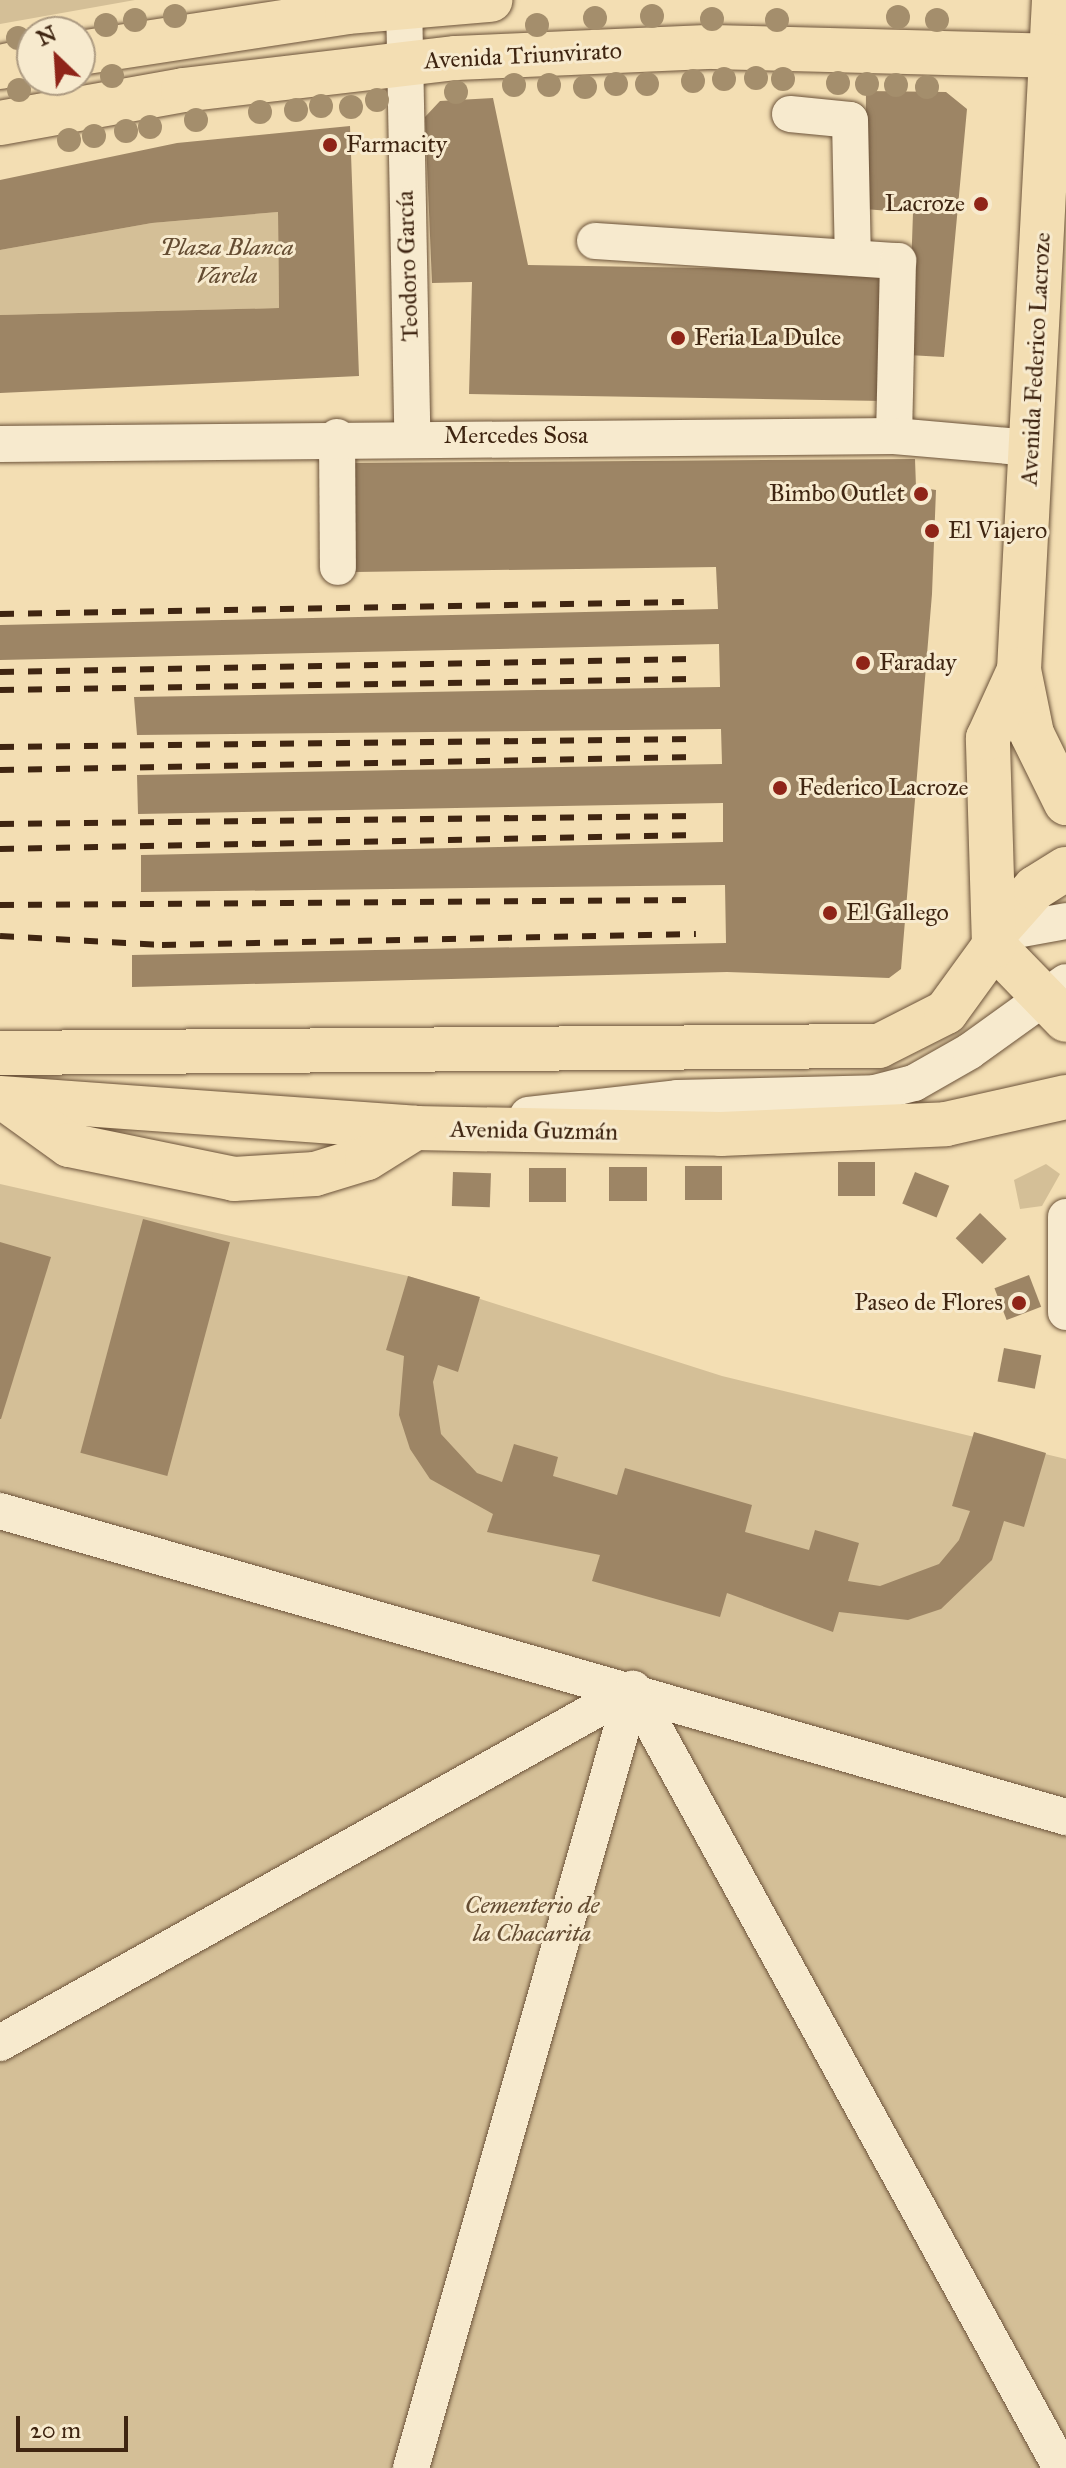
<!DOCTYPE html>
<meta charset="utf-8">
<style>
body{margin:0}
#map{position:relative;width:1066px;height:2468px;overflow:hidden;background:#f3deb3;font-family:"IM FELL Great Primer",serif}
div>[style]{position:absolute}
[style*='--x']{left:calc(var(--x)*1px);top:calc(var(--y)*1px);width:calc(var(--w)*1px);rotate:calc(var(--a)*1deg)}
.green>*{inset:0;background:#d4bf97}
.building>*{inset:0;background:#9d8565;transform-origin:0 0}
.roads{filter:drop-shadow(0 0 2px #6c533a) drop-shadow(0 0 2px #6c533a)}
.minor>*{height:36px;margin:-18px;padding:0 18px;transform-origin:18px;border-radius:18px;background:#f7eace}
.major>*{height:44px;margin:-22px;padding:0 22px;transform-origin:22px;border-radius:22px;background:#f3deb3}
.rail>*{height:6px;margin-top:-3px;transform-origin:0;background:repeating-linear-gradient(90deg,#3f2511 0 14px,transparent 0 28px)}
.trees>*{width:24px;height:24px;margin:-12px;border-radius:50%;background:#a48e6c}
.dots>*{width:22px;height:22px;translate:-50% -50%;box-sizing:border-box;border:4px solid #f7eace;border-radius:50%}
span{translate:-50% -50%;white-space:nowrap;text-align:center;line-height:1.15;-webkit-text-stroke:6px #f7eace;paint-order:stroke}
.street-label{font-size:24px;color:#3f2511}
.poi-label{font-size:24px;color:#3f2511}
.left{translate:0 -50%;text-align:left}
.right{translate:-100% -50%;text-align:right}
.park-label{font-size:24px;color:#644c32;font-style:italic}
.north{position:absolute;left:16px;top:16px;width:80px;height:80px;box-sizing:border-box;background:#f7eace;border:2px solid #ad9b82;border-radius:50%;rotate:335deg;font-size:22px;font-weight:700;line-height:32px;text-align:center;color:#3f2511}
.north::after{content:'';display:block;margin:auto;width:28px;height:36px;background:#8f2418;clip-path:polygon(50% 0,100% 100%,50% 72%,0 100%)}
.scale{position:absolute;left:16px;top:2416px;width:112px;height:36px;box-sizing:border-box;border:4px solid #3f2511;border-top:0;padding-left:10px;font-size:24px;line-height:28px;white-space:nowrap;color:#3f2511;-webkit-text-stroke:6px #f7eace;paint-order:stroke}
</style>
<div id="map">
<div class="green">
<div style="clip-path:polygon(0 0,135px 0,0 24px)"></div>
<div style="clip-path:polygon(278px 212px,279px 308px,0 315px,0 250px,152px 223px)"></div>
<div style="clip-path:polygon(1046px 1164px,1060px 1174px,1042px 1206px,1020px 1209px,1014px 1180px)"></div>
<div style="clip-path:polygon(0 1184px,408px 1276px,722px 1376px,1066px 1459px,1066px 2468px,0 2468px)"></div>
</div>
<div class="building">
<div style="clip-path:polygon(866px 91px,946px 92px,967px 109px,944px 357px,908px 355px,913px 213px,865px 209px)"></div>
<div style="clip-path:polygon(493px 98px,528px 265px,887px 271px,884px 401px,469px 394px,472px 282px,432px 283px,425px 117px,440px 101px)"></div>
<div style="clip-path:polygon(350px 126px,359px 376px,0 393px,0 315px,279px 308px,278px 212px,152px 223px,0 250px,0 180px,177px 143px)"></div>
<div style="clip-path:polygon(915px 459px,916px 487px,936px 490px,932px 594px,901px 969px,889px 978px,727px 972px,132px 987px,132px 955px,726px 943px,725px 885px,141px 892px,141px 855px,723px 842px,723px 803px,138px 814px,137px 775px,722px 764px,721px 729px,137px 735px,134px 697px,720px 687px,719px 644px,0 660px,0 625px,718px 609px,716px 567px,355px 572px,349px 463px)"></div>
<div style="left:838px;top:1162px;width:37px;height:34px"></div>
<div style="left:685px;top:1166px;width:37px;height:34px"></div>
<div style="left:609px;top:1167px;width:38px;height:34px"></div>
<div style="left:529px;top:1168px;width:37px;height:34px"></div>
<div style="left:453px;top:1172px;width:38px;height:34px;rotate:2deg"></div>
<div style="left:915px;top:1172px;width:37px;height:34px;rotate:22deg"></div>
<div style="left:980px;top:1213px;width:37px;height:35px;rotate:44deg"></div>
<div style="left:143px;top:1219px;width:90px;height:242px;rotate:15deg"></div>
<div style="clip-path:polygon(0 1242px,51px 1257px,1px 1419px,0 1419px)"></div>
<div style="left:1029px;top:1275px;width:34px;height:37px;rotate:69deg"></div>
<div style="clip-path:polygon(408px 1276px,480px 1297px,458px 1372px,438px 1365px,433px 1382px,441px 1434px,477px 1473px,502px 1482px,514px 1444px,558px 1457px,553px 1476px,617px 1495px,625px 1468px,752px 1505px,745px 1532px,809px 1550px,815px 1530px,859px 1543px,848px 1581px,880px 1586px,939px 1564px,959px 1540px,970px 1511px,952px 1506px,974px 1432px,1046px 1453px,1024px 1527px,1004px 1521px,992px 1560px,941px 1609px,908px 1620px,839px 1612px,833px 1632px,727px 1593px,720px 1617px,592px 1581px,600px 1555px,487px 1532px,493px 1514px,430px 1479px,410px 1449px,399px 1415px,404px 1356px,386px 1350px)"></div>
<div style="left:1004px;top:1348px;width:38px;height:34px;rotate:11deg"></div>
</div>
<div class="roads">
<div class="minor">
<div style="--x:404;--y:0;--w:436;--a:88.9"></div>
<div style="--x:790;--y:114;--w:60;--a:5.7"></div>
<div style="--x:850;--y:120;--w:138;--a:88.8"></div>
<div style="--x:595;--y:241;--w:304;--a:3.8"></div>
<div style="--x:898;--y:261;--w:175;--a:91.3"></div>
<div style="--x:337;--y:437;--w:130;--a:89.6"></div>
<div style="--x:0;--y:444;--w:894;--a:-0.51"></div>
<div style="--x:894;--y:436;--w:139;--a:5"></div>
<div style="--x:994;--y:934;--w:73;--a:-10.2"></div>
<div style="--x:528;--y:1115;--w:150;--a:-6.5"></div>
<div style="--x:677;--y:1098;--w:198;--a:-1.4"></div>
<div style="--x:875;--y:1093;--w:40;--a:-14.4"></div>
<div style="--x:914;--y:1083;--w:64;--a:-29.7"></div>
<div style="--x:970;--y:1051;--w:118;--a:-35.7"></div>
<div style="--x:1066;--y:1217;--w:95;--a:90"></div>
<div style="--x:0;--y:1511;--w:1109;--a:16.02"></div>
<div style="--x:633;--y:1689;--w:889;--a:61.21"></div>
<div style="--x:0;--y:2043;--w:725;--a:-29.22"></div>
<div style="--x:411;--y:2468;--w:810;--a:-74.09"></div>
</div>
<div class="major">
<div style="--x:1054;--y:0;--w:671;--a:92.99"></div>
<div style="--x:1019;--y:670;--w:65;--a:78.5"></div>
<div style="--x:1032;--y:734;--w:77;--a:63.8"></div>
<div style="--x:80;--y:53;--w:270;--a:-8.7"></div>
<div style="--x:347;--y:12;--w:144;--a:-4.8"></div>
<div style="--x:0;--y:67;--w:33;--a:-12"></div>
<div style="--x:0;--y:123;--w:186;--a:-10.2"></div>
<div style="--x:183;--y:90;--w:275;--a:-6.7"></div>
<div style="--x:456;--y:58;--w:257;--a:-2.5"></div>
<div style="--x:713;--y:47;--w:338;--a:1.5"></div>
<div style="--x:994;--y:934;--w:62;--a:-48.3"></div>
<div style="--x:1035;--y:888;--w:36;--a:-32"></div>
<div style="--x:994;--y:946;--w:103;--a:45.8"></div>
<div style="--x:0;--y:1053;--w:879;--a:-0.46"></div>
<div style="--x:879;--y:1046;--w:75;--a:-26.9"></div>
<div style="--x:946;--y:1012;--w:82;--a:-54"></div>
<div style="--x:994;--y:946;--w:208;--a:-91.7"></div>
<div style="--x:988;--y:738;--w:75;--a:-65.5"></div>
<div style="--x:0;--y:1098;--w:416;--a:4.1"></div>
<div style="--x:415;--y:1128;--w:306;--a:1.1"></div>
<div style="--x:721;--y:1134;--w:225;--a:-2.5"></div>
<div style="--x:946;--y:1124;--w:123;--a:-12.7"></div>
<div style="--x:5;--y:1099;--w:79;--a:35.7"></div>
<div style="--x:69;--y:1145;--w:168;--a:11.6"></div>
<div style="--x:234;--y:1179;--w:81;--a:-3.5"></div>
<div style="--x:315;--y:1174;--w:54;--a:-17.1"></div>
<div style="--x:367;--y:1158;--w:57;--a:-32"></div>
</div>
</div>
<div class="rail">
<div style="--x:0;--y:614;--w:684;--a:-1.01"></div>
<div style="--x:0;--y:672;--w:691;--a:-1.08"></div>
<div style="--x:0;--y:690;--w:691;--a:-0.91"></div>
<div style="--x:0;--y:747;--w:694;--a:-0.66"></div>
<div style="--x:0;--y:770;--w:695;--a:-1.07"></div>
<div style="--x:0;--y:824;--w:695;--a:-0.66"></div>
<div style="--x:0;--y:849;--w:697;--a:-1.15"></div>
<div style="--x:0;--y:905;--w:695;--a:-0.41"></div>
<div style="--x:0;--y:936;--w:162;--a:3.2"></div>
<div style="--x:162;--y:945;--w:534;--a:-1.18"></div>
</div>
<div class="trees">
<div style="left:175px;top:16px"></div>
<div style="left:652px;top:16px"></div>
<div style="left:898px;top:17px"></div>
<div style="left:595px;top:18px"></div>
<div style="left:712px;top:19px"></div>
<div style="left:135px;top:20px"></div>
<div style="left:777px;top:20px"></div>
<div style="left:937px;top:20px"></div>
<div style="left:106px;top:25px"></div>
<div style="left:537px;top:25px"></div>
<div style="left:18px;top:38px"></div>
<div style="left:112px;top:76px"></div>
<div style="left:756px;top:78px"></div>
<div style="left:724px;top:79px"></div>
<div style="left:783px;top:79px"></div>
<div style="left:693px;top:81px"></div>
<div style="left:838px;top:83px"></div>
<div style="left:616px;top:84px"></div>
<div style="left:647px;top:84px"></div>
<div style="left:867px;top:84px"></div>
<div style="left:514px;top:85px"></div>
<div style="left:549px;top:85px"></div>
<div style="left:896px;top:85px"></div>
<div style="left:585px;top:87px"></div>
<div style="left:927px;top:87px"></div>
<div style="left:19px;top:90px"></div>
<div style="left:456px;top:92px"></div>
<div style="left:377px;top:100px"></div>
<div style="left:321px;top:106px"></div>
<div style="left:351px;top:107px"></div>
<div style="left:296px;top:110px"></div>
<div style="left:260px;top:112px"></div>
<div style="left:196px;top:120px"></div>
<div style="left:150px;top:127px"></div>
<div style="left:126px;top:131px"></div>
<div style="left:94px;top:136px"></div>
<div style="left:69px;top:140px"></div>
</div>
<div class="dots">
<div style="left:330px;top:145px;background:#8f2418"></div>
<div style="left:981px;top:204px;background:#8f2418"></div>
<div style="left:678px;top:338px;background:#8f2418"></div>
<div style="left:921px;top:494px;background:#8f2418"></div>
<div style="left:932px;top:531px;background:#8f2418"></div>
<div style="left:863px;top:663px;background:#8f2418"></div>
<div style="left:780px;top:788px;background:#8f2418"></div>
<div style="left:830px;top:913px;background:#8f2418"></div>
<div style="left:1019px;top:1303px;background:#8f2418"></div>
</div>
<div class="street-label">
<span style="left:523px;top:56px;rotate:-3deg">Avenida Triunvirato</span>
<span style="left:408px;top:266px;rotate:-92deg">Teodoro García</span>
<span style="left:1036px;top:359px;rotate:-87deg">Avenida Federico Lacroze</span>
<span style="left:516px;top:436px">Mercedes Sosa</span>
<span style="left:534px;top:1131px;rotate:1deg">Avenida Guzmán</span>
</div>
<div class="poi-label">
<span class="left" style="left:346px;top:145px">Farmacity</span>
<span class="right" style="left:965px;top:204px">Lacroze</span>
<span class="left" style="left:694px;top:338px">Feria La Dulce</span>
<span class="right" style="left:905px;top:494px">Bimbo Outlet</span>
<span class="left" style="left:948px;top:531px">El Viajero</span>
<span class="left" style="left:879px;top:663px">Faraday</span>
<span class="left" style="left:798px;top:788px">Federico Lacroze</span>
<span class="left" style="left:846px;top:913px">El Gallego</span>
<span class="right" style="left:1003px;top:1303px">Paseo de Flores</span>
</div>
<div class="park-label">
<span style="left:227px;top:262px">Plaza Blanca<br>Varela</span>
<span style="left:532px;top:1920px">Cementerio de<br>la Chacarita</span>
</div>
<div class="north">N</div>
<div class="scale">20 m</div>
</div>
